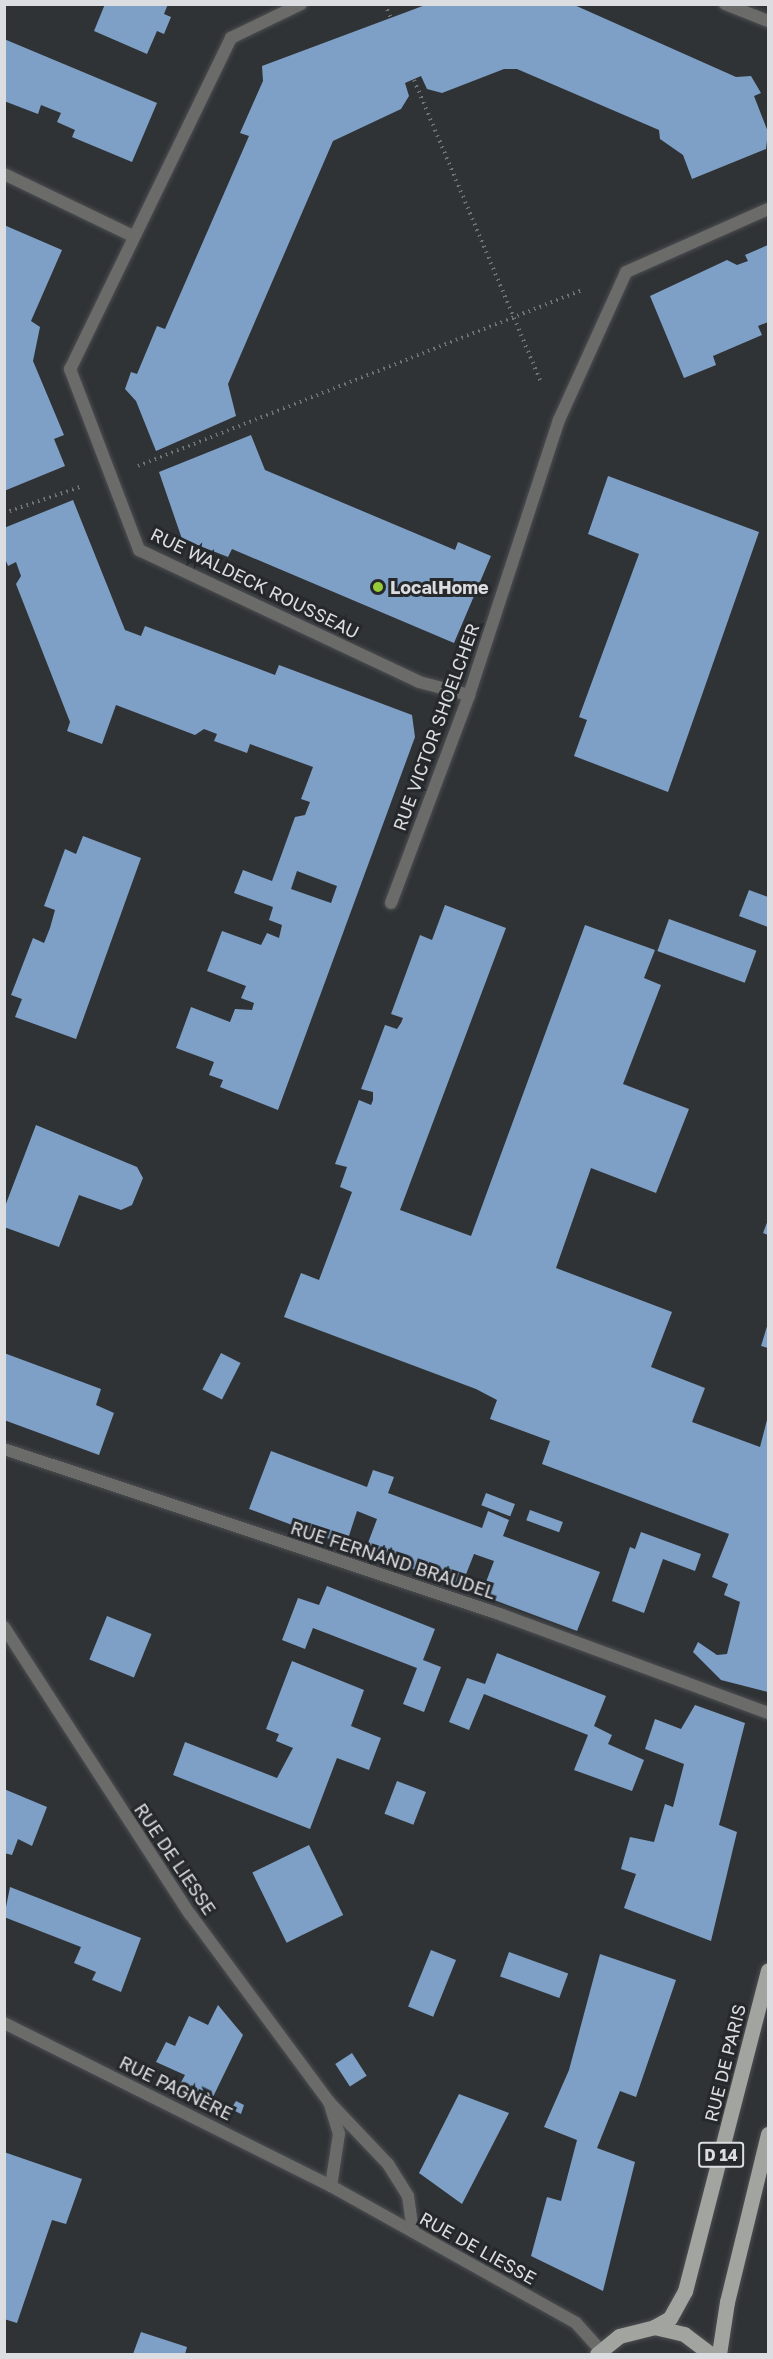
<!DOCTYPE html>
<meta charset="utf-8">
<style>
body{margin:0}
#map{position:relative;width:773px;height:2359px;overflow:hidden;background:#303336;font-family:"Golos Text",sans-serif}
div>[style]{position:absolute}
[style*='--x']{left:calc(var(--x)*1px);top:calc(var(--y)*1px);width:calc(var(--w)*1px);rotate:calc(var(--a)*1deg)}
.building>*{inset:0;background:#7ea0c7;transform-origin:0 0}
.path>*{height:4px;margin-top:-2px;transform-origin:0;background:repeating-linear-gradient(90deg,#707376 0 1.5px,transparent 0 6px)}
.roads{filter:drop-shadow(0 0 2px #4c4e51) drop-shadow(0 0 2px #4c4e51)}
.street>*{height:12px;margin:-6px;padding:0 6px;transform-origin:6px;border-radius:6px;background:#6b6c6a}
.primary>*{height:15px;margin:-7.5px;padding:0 7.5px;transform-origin:7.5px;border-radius:7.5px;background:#a2a4a0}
.dots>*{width:16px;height:16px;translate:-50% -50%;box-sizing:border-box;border:3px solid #26292c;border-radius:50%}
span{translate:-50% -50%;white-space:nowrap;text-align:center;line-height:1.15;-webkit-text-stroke:6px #26292c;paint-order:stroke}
.shield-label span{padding:2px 4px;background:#26292c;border:2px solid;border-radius:4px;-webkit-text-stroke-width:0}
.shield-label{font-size:16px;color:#dcdde0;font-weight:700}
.street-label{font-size:18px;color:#dcdde0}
.poi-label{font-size:18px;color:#dcdde0;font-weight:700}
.left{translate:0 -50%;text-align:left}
.frame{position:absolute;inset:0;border:6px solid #dcdde0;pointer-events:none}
</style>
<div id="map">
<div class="building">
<div style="clip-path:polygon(105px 4px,168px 4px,164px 14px,171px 17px,164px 34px,157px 31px,147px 54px,94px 31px)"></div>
<div style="clip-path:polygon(428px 4px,572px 4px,736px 77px,751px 76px,761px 93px,754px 96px,768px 132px,766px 149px,692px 179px,683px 155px,660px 139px,659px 130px,517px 69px,504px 69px,442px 93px,427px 89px,421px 76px,405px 83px,409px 96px,401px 109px,333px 141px,228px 384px,236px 416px,156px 451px,136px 401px,125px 389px,131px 372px,137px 374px,157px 326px,165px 329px,249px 136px,240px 133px,263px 81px,262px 66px)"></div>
<div style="clip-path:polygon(4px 39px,157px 103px,132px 162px,72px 137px,75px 130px,57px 122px,61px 113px,41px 105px,38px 114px,4px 101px)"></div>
<div style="clip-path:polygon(4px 225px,62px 250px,31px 321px,40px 327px,33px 361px,64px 435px,54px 439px,65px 466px,4px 491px)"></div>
<div style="clip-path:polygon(768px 245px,768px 322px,758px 326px,762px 335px,713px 356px,716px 365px,684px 378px,650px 296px,727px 260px,737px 265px,748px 261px,745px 255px)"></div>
<div style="clip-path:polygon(251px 435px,265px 470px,455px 550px,458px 542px,491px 556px,454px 643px,232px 549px,228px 557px,182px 539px,159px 472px)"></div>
<div style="clip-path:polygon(608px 476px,759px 532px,668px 792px,574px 756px,587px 720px,579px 717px,639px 554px,588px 534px)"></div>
<div style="clip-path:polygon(evenodd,73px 500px,125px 630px,141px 636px,145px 626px,275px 675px,279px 665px,412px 715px,415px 737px,278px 1110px,220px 1087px,223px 1080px,209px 1075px,214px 1062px,176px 1048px,191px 1007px,230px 1022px,235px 1009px,252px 1010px,254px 1003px,241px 998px,246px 986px,207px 971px,222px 931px,261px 945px,267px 933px,279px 938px,282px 925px,269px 920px,273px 907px,234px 893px,243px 870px,272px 881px,295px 817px,305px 815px,310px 802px,301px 799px,313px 767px,250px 744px,247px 753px,214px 741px,217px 734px,204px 729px,195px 735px,116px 705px,102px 744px,67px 731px,70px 722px,16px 584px,21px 576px,16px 562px,8px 566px,4px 556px,4px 528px,73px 500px,297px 871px,337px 886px,331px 903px,291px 889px,297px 871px)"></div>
<div style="clip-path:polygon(83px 836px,141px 858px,76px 1039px,15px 1017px,22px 999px,11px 995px,33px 938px,44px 943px,50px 928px,55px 910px,44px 906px,65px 849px,76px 854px)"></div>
<div style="clip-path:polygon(749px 890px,768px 897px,768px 927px,739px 916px)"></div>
<div style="clip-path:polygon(445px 905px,506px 928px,400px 1210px,471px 1236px,585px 925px,655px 950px,644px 978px,661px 985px,623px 1084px,689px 1109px,656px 1193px,591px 1168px,556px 1268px,672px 1312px,651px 1367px,705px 1388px,692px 1422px,760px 1447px,768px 1416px,768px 1692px,721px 1680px,693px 1652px,698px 1642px,717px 1655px,727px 1654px,740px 1602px,724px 1595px,728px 1584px,712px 1577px,729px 1534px,542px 1464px,550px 1441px,490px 1419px,497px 1400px,476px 1389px,284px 1317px,301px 1273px,319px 1280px,352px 1192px,340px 1187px,347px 1167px,335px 1164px,359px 1100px,371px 1105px,373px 1100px,373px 1092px,361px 1089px,385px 1025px,397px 1029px,401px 1023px,403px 1018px,391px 1014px,420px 935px,432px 940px)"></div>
<div style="left:669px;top:919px;width:93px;height:34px;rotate:20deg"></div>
<div style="clip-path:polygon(36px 1125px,137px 1167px,143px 1178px,132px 1205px,121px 1210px,79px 1195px,59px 1247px,4px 1227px,4px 1209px)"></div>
<div style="clip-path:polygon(768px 1220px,768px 1235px,763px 1233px)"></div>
<div style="clip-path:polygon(768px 1323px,768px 1348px,761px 1346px)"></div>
<div style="clip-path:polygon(4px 1353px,101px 1389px,96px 1405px,114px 1413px,99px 1455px,4px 1420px)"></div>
<div style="left:221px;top:1353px;width:22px;height:41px;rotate:27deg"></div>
<div style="clip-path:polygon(271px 1451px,367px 1487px,373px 1470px,394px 1477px,388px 1493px,482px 1528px,488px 1511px,509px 1520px,503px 1536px,600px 1572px,577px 1631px,481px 1595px,494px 1561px,474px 1554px,461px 1587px,365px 1551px,377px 1519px,357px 1511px,346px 1545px,249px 1509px)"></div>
<div style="left:486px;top:1493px;width:31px;height:13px;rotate:21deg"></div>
<div style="left:530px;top:1510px;width:35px;height:11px;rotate:20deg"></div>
<div style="clip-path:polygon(641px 1532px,701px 1554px,695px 1571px,663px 1559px,644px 1613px,612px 1601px,630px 1547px,635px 1549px)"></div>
<div style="clip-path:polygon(327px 1586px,435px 1629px,423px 1660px,441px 1667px,424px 1712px,403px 1704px,417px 1668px,313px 1628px,305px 1649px,282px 1640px,298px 1598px,319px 1605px)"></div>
<div style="left:107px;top:1616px;width:48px;height:47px;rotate:22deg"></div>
<div style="clip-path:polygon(497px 1653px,606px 1696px,594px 1726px,612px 1735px,608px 1744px,644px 1760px,632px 1791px,574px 1770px,588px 1735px,484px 1694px,469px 1730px,449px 1722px,467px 1678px,485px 1684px)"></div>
<div style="clip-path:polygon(292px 1661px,364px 1690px,351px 1726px,381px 1738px,369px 1770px,337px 1758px,310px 1829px,173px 1775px,185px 1742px,277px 1778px,293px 1748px,276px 1741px,279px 1734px,266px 1729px)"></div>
<div style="clip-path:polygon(695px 1705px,745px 1723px,719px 1825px,737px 1832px,711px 1941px,624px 1908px,636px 1874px,621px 1869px,630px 1837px,654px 1842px,665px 1804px,673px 1807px,684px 1764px,645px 1749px,655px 1719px,681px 1729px)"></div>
<div style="left:397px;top:1781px;width:31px;height:35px;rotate:21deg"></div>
<div style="clip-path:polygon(4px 1789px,47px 1807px,32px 1846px,18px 1839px,12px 1855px,4px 1853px)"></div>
<div style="left:309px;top:1845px;width:78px;height:63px;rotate:64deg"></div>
<div style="clip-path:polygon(10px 1887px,141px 1938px,121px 1992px,92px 1980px,96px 1972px,74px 1963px,81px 1947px,4px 1917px)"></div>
<div style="left:431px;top:1950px;width:27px;height:61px;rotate:22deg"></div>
<div style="left:509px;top:1952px;width:63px;height:26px;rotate:20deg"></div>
<div style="clip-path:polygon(600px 1954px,676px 1980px,636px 2097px,620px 2091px,597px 2148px,635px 2162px,603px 2291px,531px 2256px,547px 2197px,561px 2201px,577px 2140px,544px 2127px,569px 2070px)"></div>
<div style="clip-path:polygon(218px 2005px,243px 2035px,212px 2099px,180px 2084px,185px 2075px,156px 2062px,166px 2042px,175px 2046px,189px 2016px,208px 2025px)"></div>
<div style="left:352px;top:2053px;width:27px;height:20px;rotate:57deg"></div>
<div style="clip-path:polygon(459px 2094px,509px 2113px,462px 2204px,419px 2173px)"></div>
<div style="clip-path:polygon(236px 2101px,244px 2105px,241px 2114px,231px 2109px)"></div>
<div style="clip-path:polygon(4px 2152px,82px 2179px,66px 2224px,52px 2220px,17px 2323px,4px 2319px)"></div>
<div style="clip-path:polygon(141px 2332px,187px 2347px,185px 2354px,133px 2354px)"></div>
</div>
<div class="path">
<div style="--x:385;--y:4;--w:16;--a:68"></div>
<div style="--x:414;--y:80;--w:328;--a:67.2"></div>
<div style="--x:138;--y:466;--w:479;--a:-21.6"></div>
<div style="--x:4;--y:513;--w:83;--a:-18.9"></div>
</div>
<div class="roads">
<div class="street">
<div style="--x:301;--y:4;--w:78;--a:154.1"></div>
<div style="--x:231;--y:38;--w:368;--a:115.9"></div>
<div style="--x:70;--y:369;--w:194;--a:69.1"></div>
<div style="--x:139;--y:550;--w:310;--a:25.2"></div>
<div style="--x:419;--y:682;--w:52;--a:14.6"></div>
<div style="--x:725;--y:4;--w:46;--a:21.6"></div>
<div style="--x:4;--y:174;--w:141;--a:25.7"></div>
<div style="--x:391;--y:903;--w:222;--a:-69.4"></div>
<div style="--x:469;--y:695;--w:289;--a:-71.9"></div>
<div style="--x:559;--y:420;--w:162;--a:-65.6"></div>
<div style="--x:626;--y:272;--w:155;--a:-23.9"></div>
<div style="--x:4;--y:1449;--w:525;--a:18.43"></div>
<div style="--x:502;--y:1615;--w:283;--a:20.2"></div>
<div style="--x:4;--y:1627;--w:342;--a:57.1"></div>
<div style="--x:190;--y:1914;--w:234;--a:53.5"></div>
<div style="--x:4;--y:2023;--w:365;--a:26.5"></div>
<div style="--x:331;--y:2186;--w:281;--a:29.2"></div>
<div style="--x:576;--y:2323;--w:36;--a:48"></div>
<div style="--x:331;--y:2186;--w:53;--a:-81.3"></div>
<div style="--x:339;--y:2134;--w:34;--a:-107"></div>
<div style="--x:329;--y:2102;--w:86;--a:46.4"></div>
<div style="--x:388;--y:2164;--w:38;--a:58"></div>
<div style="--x:408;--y:2196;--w:36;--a:82"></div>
</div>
<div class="primary">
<div style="--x:654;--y:2327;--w:18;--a:-29"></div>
<div style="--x:670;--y:2318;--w:31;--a:-61"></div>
<div style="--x:685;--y:2291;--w:331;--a:-75.5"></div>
<div style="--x:597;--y:2354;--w:28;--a:-39"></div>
<div style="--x:619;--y:2336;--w:36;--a:-14"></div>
<div style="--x:654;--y:2327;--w:31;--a:13"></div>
<div style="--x:684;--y:2334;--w:34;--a:37"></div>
<div style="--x:719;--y:2354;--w:53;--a:-81.3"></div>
<div style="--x:727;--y:2302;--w:173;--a:-76.3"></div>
</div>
</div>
<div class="dots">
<div style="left:378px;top:587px;background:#97cc38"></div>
</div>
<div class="shield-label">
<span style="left:721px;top:2155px">D 14</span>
</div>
<div class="street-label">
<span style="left:255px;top:583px;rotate:26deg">RUE WALDECK ROUSSEAU</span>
<span style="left:436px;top:727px;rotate:-70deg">RUE VICTOR SHOELCHER</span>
<span style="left:393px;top:1560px;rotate:18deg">RUE FERNAND BRAUDEL</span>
<span style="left:175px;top:1859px;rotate:56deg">RUE DE LIESSE</span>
<span style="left:725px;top:2063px;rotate:-76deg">RUE DE PARIS</span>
<span style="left:176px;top:2088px;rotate:26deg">RUE PAGNÈRE</span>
<span style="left:478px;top:2248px;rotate:29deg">RUE DE LIESSE</span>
</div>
<div class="poi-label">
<span class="left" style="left:390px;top:587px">LocalHome</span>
</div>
<div class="frame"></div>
</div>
